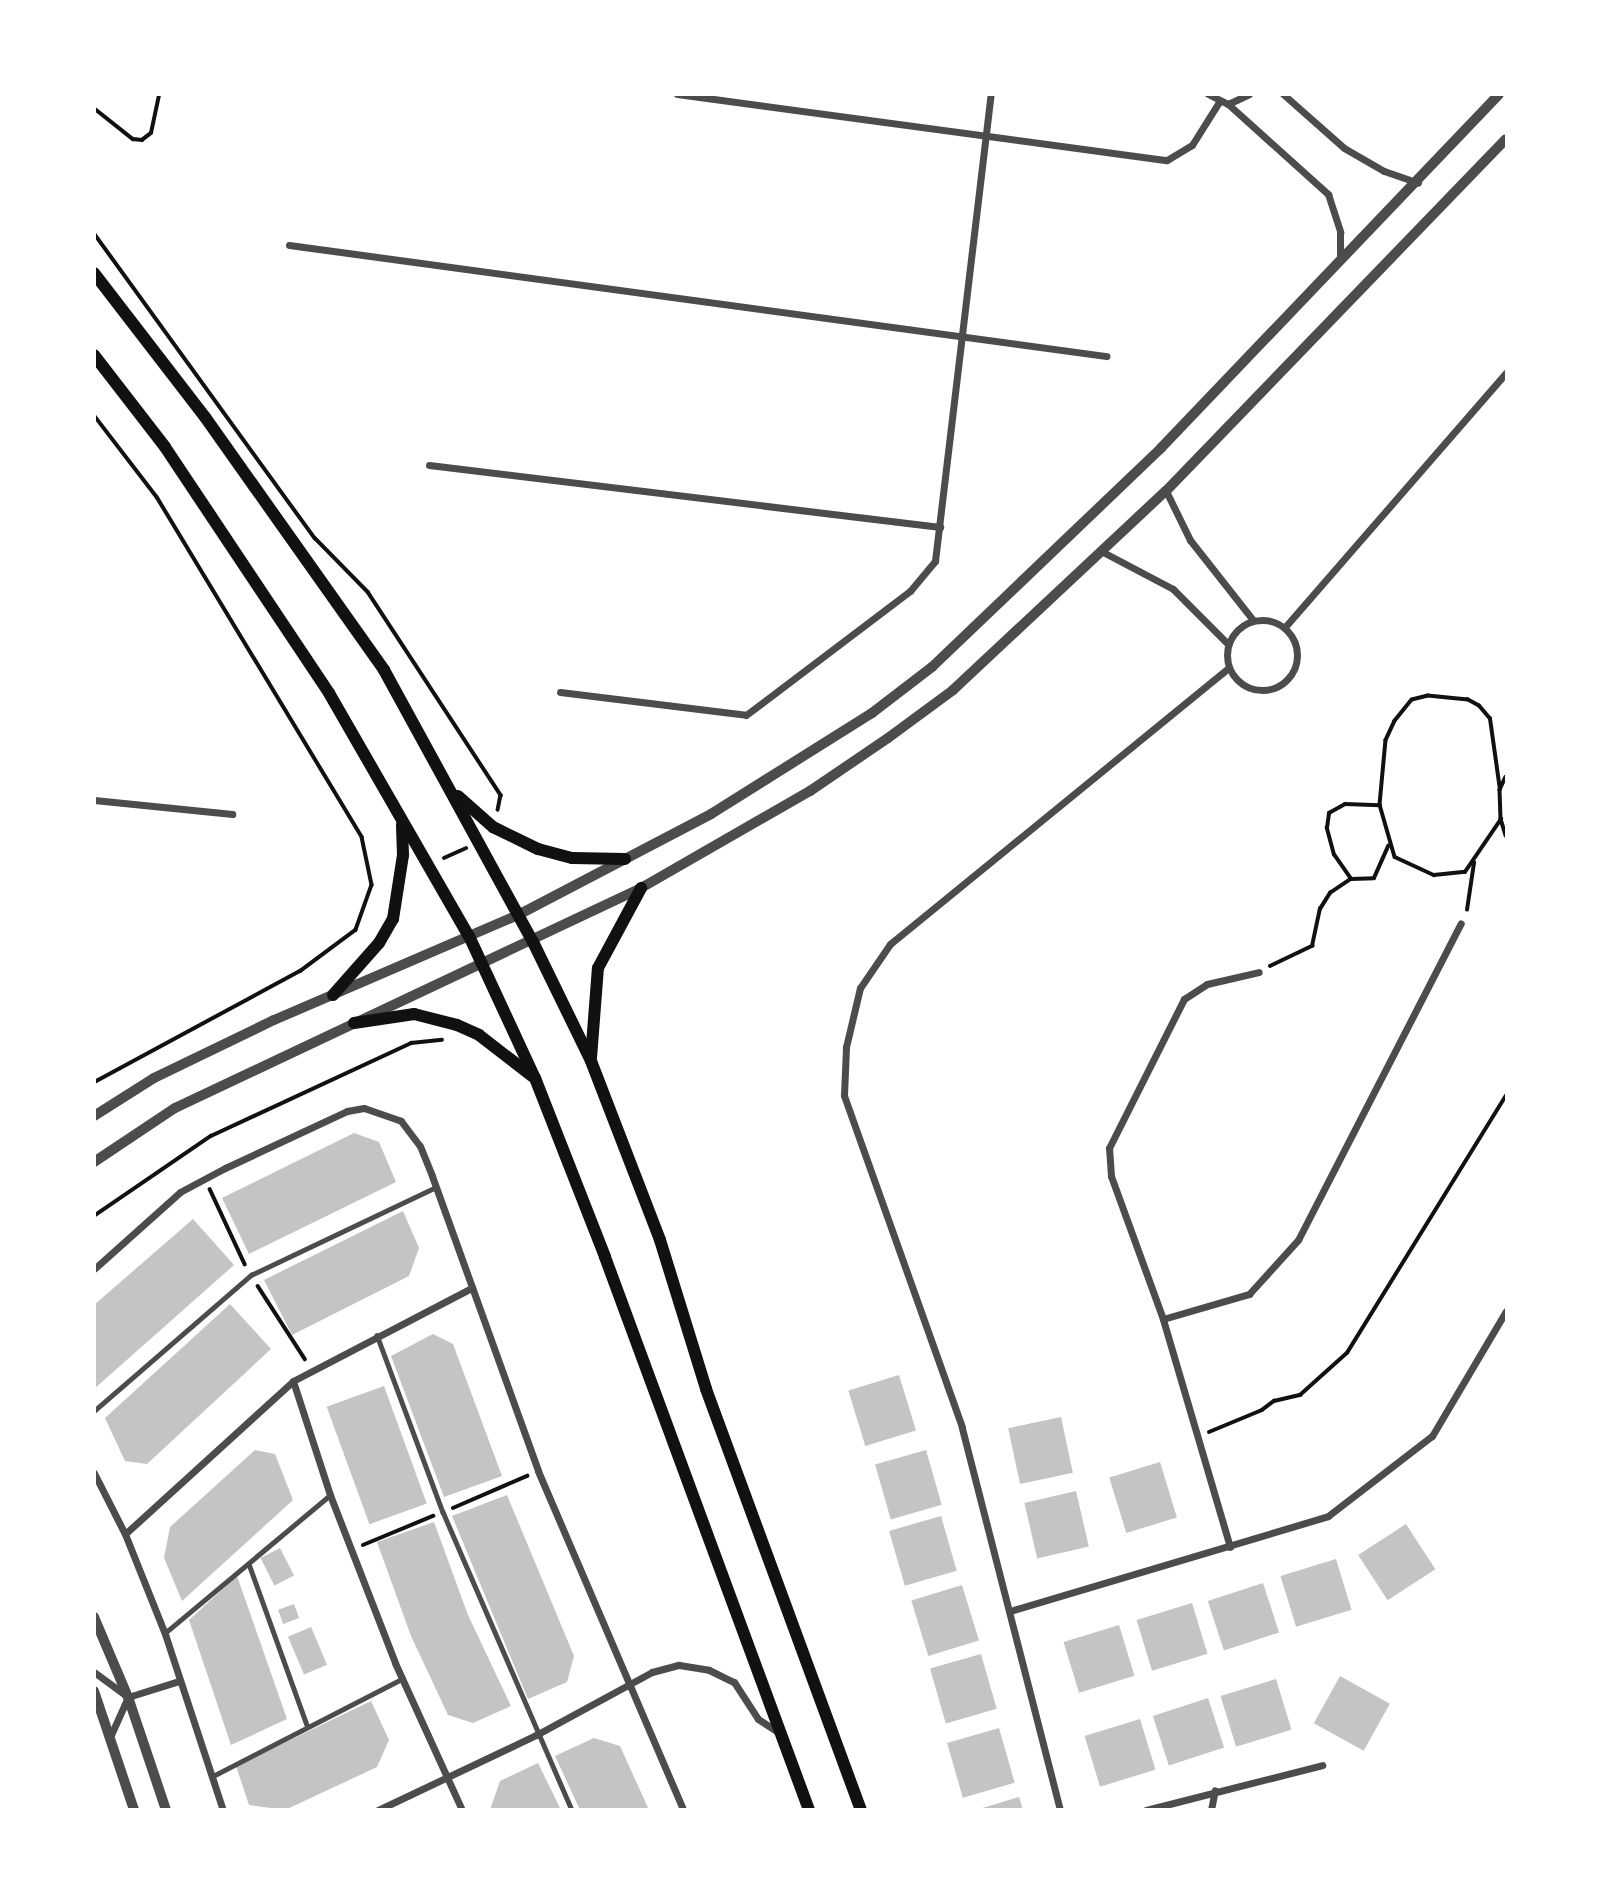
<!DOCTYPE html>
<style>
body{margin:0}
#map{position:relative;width:1601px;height:1904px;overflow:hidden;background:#fff;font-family:Ubuntu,sans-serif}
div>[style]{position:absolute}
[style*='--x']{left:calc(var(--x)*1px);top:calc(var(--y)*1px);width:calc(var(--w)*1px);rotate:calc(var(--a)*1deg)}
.building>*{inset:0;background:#c4c4c4;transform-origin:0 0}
.path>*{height:3.5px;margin:-1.75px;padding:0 1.75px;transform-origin:1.75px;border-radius:1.75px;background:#111}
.service>*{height:4.5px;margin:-2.25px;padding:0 2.25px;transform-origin:2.25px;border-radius:2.25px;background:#4c4c4c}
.minor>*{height:7px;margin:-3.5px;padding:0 3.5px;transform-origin:3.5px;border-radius:3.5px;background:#4c4c4c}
.minor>.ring{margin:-3.5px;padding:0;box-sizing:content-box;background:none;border:7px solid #4c4c4c;border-radius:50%}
.tertiary>*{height:10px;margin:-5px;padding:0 5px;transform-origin:5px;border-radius:5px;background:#4c4c4c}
.secondary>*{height:12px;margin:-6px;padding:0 6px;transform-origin:6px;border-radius:6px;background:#111}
span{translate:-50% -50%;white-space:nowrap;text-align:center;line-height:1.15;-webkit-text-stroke:7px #fff;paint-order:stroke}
.frame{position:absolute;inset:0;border:96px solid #fff;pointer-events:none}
</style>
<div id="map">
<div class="building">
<div style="clip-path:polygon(354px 1133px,379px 1142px,396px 1182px,249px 1254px,222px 1198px)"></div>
<div style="clip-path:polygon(403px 1211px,419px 1248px,409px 1276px,292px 1335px,264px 1280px)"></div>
<div style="clip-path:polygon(193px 1219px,234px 1265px,94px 1389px,94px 1305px)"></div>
<div style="clip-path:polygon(230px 1304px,271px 1349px,147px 1464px,125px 1461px,105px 1418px)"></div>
<div style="clip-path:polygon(433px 1334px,453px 1344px,502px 1476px,444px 1497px,391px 1356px)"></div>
<div style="left:899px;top:1375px;width:58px;height:53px;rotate:73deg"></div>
<div style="left:384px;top:1386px;width:125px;height:61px;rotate:70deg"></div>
<div style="left:1061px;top:1417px;width:57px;height:54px;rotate:78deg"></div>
<div style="clip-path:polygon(255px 1450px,275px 1454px,293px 1500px,182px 1601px,164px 1558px,170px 1527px)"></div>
<div style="left:926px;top:1450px;width:57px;height:53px;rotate:74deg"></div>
<div style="left:1160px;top:1462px;width:58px;height:53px;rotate:73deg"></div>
<div style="left:1076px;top:1491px;width:57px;height:53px;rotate:77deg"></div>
<div style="clip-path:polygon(507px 1495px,574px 1656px,567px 1682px,528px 1699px,452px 1516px)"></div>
<div style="left:941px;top:1516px;width:57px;height:54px;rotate:74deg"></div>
<div style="clip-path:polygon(434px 1522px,468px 1615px,511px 1706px,473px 1723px,448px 1715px,411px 1636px,377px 1542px)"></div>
<div style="left:1406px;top:1524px;width:54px;height:57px;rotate:57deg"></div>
<div style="left:280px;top:1548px;width:31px;height:22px;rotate:63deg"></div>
<div style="left:1336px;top:1559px;width:53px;height:58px;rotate:73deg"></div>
<div style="clip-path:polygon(237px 1576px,287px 1719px,231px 1745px,189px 1620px)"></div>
<div style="left:1263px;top:1583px;width:52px;height:58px;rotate:72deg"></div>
<div style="left:962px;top:1585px;width:58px;height:53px;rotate:73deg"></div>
<div style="left:1192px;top:1603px;width:53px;height:58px;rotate:73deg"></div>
<div style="left:294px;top:1604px;width:15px;height:17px;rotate:70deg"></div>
<div style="left:1119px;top:1625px;width:53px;height:58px;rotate:73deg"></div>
<div style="left:311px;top:1627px;width:41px;height:25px;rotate:67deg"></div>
<div style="left:981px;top:1654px;width:57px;height:53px;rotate:74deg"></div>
<div style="left:1340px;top:1676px;width:57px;height:54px;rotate:29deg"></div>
<div style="left:1276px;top:1679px;width:53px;height:58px;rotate:73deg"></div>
<div style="left:1208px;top:1698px;width:52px;height:58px;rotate:72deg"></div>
<div style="clip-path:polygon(371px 1701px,389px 1740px,377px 1767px,285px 1810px,249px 1805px,236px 1766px)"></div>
<div style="left:1140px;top:1719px;width:53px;height:58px;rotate:73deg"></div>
<div style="left:999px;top:1728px;width:57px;height:54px;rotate:74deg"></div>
<div style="clip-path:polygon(594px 1738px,620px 1746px,649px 1810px,580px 1810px,555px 1756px)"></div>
<div style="clip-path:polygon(538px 1763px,561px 1810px,490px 1810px,500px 1781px)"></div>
<div style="clip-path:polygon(1019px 1797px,1023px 1810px,979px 1810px,979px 1809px)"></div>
</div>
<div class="path">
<div style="--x:94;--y:108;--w:50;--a:38.5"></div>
<div style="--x:133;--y:139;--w:9;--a:6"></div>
<div style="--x:142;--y:140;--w:11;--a:-38"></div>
<div style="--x:151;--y:133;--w:40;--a:-78"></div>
<div style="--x:94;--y:233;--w:377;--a:54.1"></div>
<div style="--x:315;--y:538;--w:76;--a:45.5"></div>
<div style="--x:368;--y:592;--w:243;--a:56.8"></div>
<div style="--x:501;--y:795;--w:15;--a:101"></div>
<div style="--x:94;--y:415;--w:103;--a:52.5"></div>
<div style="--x:157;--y:497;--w:397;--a:58.9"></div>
<div style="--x:362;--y:837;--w:49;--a:78.2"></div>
<div style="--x:372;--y:885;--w:48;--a:109.6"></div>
<div style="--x:356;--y:930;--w:69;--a:143.3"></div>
<div style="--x:301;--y:971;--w:235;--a:151.6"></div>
<div style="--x:1506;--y:777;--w:14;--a:115"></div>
<div style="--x:1500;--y:790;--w:29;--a:88"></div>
<div style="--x:1501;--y:819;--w:17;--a:73"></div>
<div style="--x:1500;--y:790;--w:72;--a:-98"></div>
<div style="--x:1490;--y:719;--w:17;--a:-130"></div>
<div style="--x:1479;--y:706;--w:13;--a:-151"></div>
<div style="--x:1468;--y:700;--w:40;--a:-174.3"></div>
<div style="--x:1428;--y:696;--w:16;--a:166"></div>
<div style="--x:1412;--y:700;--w:27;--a:129"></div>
<div style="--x:1395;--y:721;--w:21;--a:115"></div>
<div style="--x:1386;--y:740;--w:65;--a:95.3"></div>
<div style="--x:1380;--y:805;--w:54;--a:73.9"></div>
<div style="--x:1395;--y:857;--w:43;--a:24.8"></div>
<div style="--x:1434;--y:875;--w:31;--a:-6"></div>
<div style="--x:1465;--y:872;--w:64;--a:-55.8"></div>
<div style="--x:444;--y:858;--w:24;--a:-24"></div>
<div style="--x:1351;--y:879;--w:29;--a:-125"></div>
<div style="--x:1334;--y:855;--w:28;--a:-105"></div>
<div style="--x:1327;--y:828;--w:15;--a:-82"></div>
<div style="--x:1329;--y:813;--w:18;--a:-29"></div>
<div style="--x:1345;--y:804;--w:35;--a:2"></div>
<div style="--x:1467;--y:910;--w:48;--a:-81.5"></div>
<div style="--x:1270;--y:966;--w:47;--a:-25.5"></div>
<div style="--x:1312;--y:946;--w:38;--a:-78"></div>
<div style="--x:1320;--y:909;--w:19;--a:-58"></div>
<div style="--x:1330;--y:893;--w:25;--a:-34"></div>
<div style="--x:1351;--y:879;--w:23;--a:-2"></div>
<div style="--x:1374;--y:878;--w:35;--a:-66"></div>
<div style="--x:210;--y:1189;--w:83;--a:65"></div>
<div style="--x:94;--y:1216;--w:142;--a:-34.4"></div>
<div style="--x:211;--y:1136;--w:221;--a:-24.9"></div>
<div style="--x:411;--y:1043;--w:31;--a:-6"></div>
<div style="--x:258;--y:1286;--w:87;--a:57.2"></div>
<div style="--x:1209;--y:1432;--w:57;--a:-22.5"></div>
<div style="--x:1262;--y:1410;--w:15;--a:-37"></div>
<div style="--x:1274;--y:1401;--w:27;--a:-13"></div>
<div style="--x:1300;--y:1395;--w:63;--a:-41.8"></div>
<div style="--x:1347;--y:1353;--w:302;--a:-58.3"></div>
<div style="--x:453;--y:1508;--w:81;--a:-23.4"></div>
<div style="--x:363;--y:1545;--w:76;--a:-22.5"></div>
</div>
<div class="service">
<div style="--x:377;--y:1335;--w:189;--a:69.6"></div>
<div style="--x:443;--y:1512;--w:325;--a:66.6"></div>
<div style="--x:94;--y:1411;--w:208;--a:-40.9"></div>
<div style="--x:251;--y:1275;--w:205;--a:-25.4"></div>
<div style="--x:249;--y:1564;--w:171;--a:70.2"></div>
<div style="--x:165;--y:1633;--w:215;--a:-39.9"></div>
<div style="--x:211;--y:1777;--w:215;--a:-27.2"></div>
</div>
<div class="minor">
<div style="--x:677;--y:94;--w:494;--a:7.7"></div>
<div style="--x:1167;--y:160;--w:29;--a:-31"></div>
<div style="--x:1192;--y:145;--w:51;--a:-57.9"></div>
<div style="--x:1208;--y:94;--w:22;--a:27"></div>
<div style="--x:1228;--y:104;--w:23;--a:-25"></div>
<div style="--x:1283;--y:94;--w:81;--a:41.5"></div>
<div style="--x:1344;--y:148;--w:46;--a:29.9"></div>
<div style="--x:1384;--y:171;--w:36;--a:19"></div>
<div style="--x:1228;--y:104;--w:135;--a:42"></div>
<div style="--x:1328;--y:194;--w:40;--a:72"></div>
<div style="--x:1340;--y:232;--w:28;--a:90"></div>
<div style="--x:289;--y:245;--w:825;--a:7.74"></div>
<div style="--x:429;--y:465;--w:515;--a:6.92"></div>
<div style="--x:1166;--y:491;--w:55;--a:63.9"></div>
<div style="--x:1190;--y:540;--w:102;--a:51.8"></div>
<div style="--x:1101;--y:551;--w:81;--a:27.8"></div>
<div style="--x:1173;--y:589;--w:78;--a:45"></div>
<div class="ring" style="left:1227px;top:620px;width:63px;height:63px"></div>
<div style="--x:1285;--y:627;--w:337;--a:-49"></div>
<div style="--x:560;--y:692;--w:187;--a:7"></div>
<div style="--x:746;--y:715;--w:206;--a:-37.1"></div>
<div style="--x:910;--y:591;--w:39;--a:-50"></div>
<div style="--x:935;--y:561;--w:470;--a:-83.2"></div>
<div style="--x:94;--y:800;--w:139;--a:5.8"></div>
<div style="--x:94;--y:1269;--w:115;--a:-41.8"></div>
<div style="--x:180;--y:1192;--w:51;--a:-28.1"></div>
<div style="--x:225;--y:1168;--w:135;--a:-25"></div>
<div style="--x:347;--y:1111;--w:17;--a:-10"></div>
<div style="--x:364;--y:1108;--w:39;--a:19"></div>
<div style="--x:401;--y:1121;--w:31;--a:53"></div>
<div style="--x:420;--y:1146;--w:32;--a:68"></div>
<div style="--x:432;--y:1176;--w:313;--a:70.2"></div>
<div style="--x:538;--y:1471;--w:369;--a:66.8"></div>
<div style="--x:1163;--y:1319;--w:90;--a:-16.2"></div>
<div style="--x:1249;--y:1294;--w:73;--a:-47.8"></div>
<div style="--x:1298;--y:1240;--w:356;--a:-62.8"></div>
<div style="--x:293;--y:1381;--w:120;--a:72"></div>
<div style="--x:330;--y:1495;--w:180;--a:68.8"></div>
<div style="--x:395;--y:1663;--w:162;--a:65.5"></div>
<div style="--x:94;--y:1473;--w:68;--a:63.1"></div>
<div style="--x:125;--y:1534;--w:108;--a:68.2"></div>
<div style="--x:165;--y:1634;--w:185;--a:71.8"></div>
<div style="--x:125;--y:1534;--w:227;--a:-42.3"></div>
<div style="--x:293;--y:1381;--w:202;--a:-27.5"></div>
<div style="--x:1230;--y:1547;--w:238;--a:-106.4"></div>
<div style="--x:1163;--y:1319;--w:152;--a:-110"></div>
<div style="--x:1111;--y:1176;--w:28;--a:-94"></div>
<div style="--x:1109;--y:1148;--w:167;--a:-63.3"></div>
<div style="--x:1184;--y:999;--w:27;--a:-33"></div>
<div style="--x:1207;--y:984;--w:53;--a:-13"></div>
<div style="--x:1010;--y:1611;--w:332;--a:-16.6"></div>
<div style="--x:1328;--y:1516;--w:131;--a:-37.6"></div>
<div style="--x:1432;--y:1436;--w:145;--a:-59.4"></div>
<div style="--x:94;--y:1672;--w:42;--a:36.3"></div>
<div style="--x:128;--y:1697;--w:44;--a:114.2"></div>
<div style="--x:128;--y:1697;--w:53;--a:-17.4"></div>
<div style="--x:378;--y:1810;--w:175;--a:-25.4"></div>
<div style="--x:536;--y:1735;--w:132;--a:-28.5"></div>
<div style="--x:652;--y:1672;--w:28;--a:-15"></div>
<div style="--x:679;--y:1665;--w:30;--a:9"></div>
<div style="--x:709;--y:1670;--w:28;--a:26"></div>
<div style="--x:734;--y:1682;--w:44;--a:57"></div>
<div style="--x:758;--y:1719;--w:27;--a:33"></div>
<div style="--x:1060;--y:1810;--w:395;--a:-104.4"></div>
<div style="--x:962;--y:1427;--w:352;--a:-109.6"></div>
<div style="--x:844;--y:1095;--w:48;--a:-87.6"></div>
<div style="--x:846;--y:1047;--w:61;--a:-76.7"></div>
<div style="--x:860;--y:988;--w:53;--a:-55.7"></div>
<div style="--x:890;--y:944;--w:437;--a:-39.2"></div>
<div style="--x:1146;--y:1810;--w:182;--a:-14.3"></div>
<div style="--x:1211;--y:1810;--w:20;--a:-79"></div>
</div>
<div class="tertiary">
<div style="--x:94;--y:1116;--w:71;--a:-32.3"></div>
<div style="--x:154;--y:1078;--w:133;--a:-25.8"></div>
<div style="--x:274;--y:1020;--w:266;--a:-23.3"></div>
<div style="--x:518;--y:915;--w:218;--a:-27.6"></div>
<div style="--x:711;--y:814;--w:190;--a:-32.1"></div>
<div style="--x:872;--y:713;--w:76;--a:-37.5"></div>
<div style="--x:932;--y:667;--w:317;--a:-43.7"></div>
<div style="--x:1161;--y:448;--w:489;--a:-46.3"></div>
<div style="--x:94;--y:1162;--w:97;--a:-33.7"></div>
<div style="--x:175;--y:1108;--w:515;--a:-25.27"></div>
<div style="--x:641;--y:888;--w:195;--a:-29.9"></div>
<div style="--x:810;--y:791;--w:94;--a:-34.2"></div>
<div style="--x:888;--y:738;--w:81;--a:-36.4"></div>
<div style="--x:953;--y:690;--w:291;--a:-43.1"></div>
<div style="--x:1166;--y:491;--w:489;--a:-46"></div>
<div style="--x:94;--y:1617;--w:87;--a:67"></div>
<div style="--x:128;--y:1697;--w:119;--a:71.4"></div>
<div style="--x:94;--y:1691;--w:126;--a:71.4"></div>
</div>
<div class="secondary">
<div style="--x:94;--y:273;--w:182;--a:52.4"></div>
<div style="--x:205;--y:417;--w:310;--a:54.7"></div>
<div style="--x:384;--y:670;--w:310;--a:61.3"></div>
<div style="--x:533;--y:942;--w:132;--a:64"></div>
<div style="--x:591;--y:1061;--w:192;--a:68.9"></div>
<div style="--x:660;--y:1240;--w:156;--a:72.8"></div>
<div style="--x:706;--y:1389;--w:449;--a:69.8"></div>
<div style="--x:94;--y:355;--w:116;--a:52.3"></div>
<div style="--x:165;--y:447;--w:296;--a:56.3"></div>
<div style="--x:329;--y:693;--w:280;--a:60.1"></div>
<div style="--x:469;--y:936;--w:157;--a:65.1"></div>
<div style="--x:535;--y:1078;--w:192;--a:68.6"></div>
<div style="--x:605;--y:1257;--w:589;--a:69.75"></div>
<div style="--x:458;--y:796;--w:47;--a:41.5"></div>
<div style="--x:493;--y:827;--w:50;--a:26.1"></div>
<div style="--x:538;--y:849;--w:35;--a:15"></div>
<div style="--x:572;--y:858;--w:53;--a:1.1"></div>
<div style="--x:333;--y:995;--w:69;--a:-48.5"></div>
<div style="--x:379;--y:943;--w:28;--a:-60"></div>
<div style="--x:393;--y:919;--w:65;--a:-81.1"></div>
<div style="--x:403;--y:855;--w:30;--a:-92"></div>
<div style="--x:354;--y:1023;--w:61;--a:-8.5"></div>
<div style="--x:414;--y:1014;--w:44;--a:14.3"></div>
<div style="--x:457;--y:1025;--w:24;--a:24"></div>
<div style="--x:479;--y:1035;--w:67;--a:37.7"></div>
<div style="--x:591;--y:1058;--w:90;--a:-85.6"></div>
<div style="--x:598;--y:968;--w:91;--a:-61.7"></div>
</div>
<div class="frame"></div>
</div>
